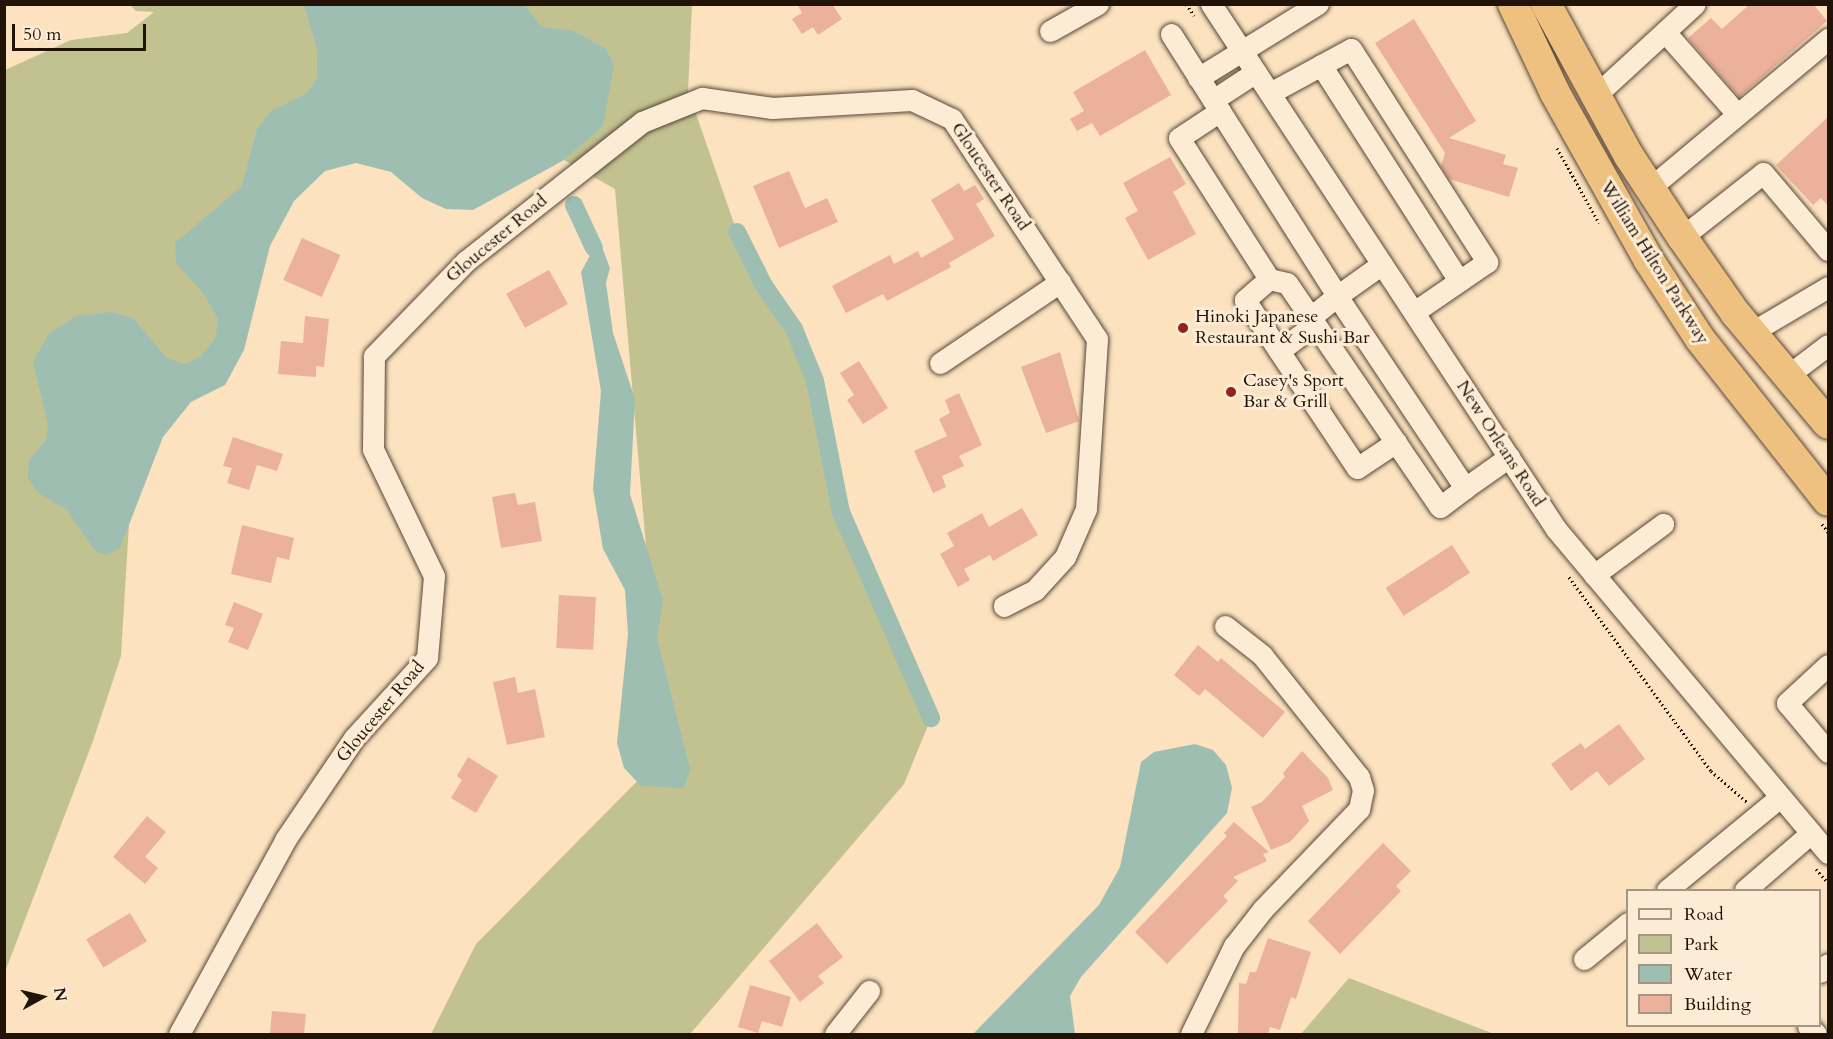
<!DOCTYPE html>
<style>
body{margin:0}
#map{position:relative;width:1833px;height:1039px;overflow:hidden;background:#fce2bf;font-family:Cardo,serif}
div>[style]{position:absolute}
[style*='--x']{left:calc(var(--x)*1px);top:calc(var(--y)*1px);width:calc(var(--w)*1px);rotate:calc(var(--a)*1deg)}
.green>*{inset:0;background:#c2c290}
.water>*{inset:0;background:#9fbeb2}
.canal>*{height:18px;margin:-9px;padding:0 9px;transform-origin:9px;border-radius:9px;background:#9fbeb2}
.building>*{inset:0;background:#ebb19a;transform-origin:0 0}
.path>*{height:3px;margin-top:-1.5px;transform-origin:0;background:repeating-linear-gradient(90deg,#211308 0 1.5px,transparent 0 4.5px)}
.roads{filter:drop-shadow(0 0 2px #584736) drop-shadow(0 0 2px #584736)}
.minor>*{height:21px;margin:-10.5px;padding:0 10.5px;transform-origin:10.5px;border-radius:10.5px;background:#fdecd5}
.highway>*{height:30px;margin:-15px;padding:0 15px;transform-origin:15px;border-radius:15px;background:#eec180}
.dots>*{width:16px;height:16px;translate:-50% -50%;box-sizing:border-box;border:3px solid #fdecd5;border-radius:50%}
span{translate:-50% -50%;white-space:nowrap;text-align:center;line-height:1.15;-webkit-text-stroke:6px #fdecd5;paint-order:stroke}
.street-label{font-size:18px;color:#211308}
.poi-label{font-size:18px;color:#211308}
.left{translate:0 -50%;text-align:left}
.frame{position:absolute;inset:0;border:6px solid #211308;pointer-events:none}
.legend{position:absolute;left:1626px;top:889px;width:195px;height:138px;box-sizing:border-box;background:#fdecd5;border:2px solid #a59583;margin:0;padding:8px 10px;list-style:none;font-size:18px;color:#211308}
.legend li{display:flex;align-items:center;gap:12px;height:30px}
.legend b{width:30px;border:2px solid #a59583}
.north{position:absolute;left:12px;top:967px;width:60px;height:60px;-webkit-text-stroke:4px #fdecd5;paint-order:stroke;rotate:82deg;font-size:16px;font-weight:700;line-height:24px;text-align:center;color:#211308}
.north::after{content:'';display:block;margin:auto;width:21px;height:27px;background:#211308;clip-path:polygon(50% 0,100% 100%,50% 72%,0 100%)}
.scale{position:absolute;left:12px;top:24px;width:134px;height:27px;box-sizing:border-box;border:3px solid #211308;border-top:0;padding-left:8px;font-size:18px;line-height:21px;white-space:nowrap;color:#211308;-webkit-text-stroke:4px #fdecd5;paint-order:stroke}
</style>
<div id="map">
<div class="green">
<div style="clip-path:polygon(130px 5px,692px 5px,688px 91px,737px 232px,763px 284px,794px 329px,815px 381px,841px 512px,931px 718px,904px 784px,690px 1034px,431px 1034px,476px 944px,664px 754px,615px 189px,564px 160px,299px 134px,229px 358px,136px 409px,121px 656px,93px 741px,5px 972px,5px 70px,71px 40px,127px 33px,154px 12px,136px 11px)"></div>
<div style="clip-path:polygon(1349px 978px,1494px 1034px,1301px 1034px)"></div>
</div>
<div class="water">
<div style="clip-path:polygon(304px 5px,524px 5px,542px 27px,574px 31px,606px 49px,614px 65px,603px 126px,564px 160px,473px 210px,446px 209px,422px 198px,391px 172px,356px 163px,325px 171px,294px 201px,270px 246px,244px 350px,225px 385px,191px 402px,163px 437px,120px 548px,107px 555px,95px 551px,67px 510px,37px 492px,28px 478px,29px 460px,46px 440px,48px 425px,33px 362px,48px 335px,76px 316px,112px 312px,133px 318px,167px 358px,185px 364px,202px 355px,216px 337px,218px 319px,204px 294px,176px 263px,175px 243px,242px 186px,257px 129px,271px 111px,307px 93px,317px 78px,317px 49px)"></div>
<div style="clip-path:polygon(602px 247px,610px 268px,606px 283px,613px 333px,635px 399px,630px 494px,663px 601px,657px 638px,690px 769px,684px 788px,641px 786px,624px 768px,617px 743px,628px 634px,625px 590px,603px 549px,593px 489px,601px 391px,581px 272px,594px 248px)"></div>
<div style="clip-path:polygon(1195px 744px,1213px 750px,1226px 765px,1232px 788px,1227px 813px,1081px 977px,1070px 996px,1075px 1034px,973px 1034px,1099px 905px,1120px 867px,1141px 762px,1154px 752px)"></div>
</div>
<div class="canal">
<div style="--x:574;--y:205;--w:47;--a:65.1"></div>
<div style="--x:737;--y:232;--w:58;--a:63.4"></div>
<div style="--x:763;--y:284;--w:55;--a:55.4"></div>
<div style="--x:794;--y:329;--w:56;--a:68"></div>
<div style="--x:815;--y:381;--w:134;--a:78.8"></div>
<div style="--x:841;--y:512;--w:225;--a:66.4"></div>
</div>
<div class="building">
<div style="clip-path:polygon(797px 4px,832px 4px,842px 19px,818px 35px,813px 27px,802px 34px,792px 19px,802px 13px)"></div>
<div style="clip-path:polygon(1750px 4px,1813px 4px,1827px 21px,1739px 97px,1688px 38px,1711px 18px,1722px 29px)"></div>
<div style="clip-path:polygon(1414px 19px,1476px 121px,1449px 138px,1506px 155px,1503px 164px,1518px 168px,1509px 197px,1449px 179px,1441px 166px,1445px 153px,1375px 43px)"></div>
<div style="clip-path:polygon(1145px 50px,1171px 95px,1100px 136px,1092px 123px,1077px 131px,1070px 119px,1084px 111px,1073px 92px)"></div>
<div style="clip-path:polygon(1828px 117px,1828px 206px,1821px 198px,1813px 205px,1776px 165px)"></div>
<div style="clip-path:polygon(1170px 157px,1186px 184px,1173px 192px,1196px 234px,1148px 260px,1125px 218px,1138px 211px,1123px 183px)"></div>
<div style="clip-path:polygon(789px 171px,805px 208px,827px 198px,838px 222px,779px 248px,753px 186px)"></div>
<div style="clip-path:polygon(959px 183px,964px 191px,975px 185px,984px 199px,976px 204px,995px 236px,949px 263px,951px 267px,887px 301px,883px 294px,846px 313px,832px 286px,890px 255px,894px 264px,918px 251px,921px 258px,954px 239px,931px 200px)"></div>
<div style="left:302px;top:238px;width:42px;height:46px;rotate:24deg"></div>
<div style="left:549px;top:270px;width:39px;height:49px;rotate:61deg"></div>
<div style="clip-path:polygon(305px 316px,329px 319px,324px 367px,316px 366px,316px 377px,278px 374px,281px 341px,303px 343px)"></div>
<div style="clip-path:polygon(1060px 352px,1079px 421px,1046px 433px,1021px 367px)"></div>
<div style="clip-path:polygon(859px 361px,888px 408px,863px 424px,847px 400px,854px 395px,840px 373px)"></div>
<div style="clip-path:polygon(959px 393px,982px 445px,959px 456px,964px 466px,942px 476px,946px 487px,933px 493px,914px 451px,947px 436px,939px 419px,950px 413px,945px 400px)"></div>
<div style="clip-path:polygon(233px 437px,283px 454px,277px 471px,257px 465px,249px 490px,227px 483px,232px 468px,223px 466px)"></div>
<div style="clip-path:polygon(515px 493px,518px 505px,535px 502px,542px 541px,501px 548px,492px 497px)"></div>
<div style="clip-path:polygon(1022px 508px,1038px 535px,993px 561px,990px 555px,964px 569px,970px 580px,958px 587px,940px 554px,954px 546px,947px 533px,982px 513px,989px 527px)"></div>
<div style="clip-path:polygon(242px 525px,294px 538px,289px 560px,277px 557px,271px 583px,231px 574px)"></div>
<div style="left:1452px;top:545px;width:33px;height:79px;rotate:57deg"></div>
<div style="left:559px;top:595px;width:37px;height:53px;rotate:3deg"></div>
<div style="clip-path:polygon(234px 602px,263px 614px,248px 650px,228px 642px,234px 628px,225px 625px)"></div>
<div style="clip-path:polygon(1198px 645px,1218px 662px,1221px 658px,1285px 712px,1263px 738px,1205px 689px,1199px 696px,1174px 675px)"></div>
<div style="clip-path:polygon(515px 677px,518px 693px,535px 689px,545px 737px,507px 745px,493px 682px)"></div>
<div style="clip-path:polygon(1619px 724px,1645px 759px,1609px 786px,1597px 771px,1571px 791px,1551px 764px,1581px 743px,1585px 749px)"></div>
<div style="clip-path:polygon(1302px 751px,1328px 778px,1333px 790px,1302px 806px,1309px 821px,1290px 842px,1271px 850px,1251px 807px,1262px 802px,1285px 777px,1283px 773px)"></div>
<div style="clip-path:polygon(468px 757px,498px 776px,476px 813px,451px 798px,462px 780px,457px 776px)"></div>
<div style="clip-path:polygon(147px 816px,166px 832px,145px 857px,158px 868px,145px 884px,113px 857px)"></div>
<div style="clip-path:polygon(1234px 822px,1269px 852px,1263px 854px,1267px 861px,1233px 877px,1238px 881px,1223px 896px,1228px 901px,1167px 964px,1135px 932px,1227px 836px,1224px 833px)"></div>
<div style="clip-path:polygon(1383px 843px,1411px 871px,1396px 886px,1401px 891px,1340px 954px,1308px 921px)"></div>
<div style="left:130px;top:913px;width:33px;height:51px;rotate:59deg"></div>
<div style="clip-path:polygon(817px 923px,843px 957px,818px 976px,824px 983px,800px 1002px,769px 961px)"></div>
<div style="clip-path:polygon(1268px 938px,1311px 952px,1296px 999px,1291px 997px,1280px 1030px,1270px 1027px,1268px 1035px,1238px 1035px,1239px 983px,1246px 984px,1250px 972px,1256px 972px)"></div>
<div style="clip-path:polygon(750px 985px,791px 997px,782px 1027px,762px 1021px,758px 1033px,738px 1027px)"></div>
<div style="left:272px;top:1011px;width:34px;height:24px;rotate:5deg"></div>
</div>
<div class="path">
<div style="--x:1186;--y:4;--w:14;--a:54"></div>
<div style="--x:1557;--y:148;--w:86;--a:60.8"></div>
<div style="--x:1822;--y:524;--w:10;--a:53"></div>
<div style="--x:1569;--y:577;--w:240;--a:53.8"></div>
<div style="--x:1711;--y:771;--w:48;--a:40.7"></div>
<div style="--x:1816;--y:869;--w:18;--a:49"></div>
</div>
<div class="roads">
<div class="minor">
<div style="--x:1211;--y:4;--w:628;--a:56.69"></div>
<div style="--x:1556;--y:529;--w:423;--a:50"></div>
<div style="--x:1050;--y:31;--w:55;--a:-29.4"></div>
<div style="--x:1665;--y:32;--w:109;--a:48.7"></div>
<div style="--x:1171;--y:34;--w:310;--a:57.6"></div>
<div style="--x:1337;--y:296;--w:55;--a:-35.4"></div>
<div style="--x:1321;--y:65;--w:256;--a:57.4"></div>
<div style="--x:1198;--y:78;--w:141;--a:-31.7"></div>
<div style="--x:1270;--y:93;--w:92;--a:-28.5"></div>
<div style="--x:1351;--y:49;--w:253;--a:57.4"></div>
<div style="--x:1487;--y:262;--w:88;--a:145.6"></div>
<div style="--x:1596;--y:95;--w:134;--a:-42.6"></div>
<div style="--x:1213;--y:100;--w:51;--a:-33.1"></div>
<div style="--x:1220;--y:111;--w:49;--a:146.6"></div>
<div style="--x:1179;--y:138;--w:167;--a:57.4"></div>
<div style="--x:1269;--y:279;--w:18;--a:13"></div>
<div style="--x:1287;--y:283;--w:271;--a:55.7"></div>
<div style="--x:1440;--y:507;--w:31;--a:-37"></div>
<div style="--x:1651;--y:187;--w:231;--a:-39.9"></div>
<div style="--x:1682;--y:237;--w:103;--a:-38.3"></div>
<div style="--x:1763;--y:173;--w:101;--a:49.8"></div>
<div style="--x:1269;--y:279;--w:32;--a:139"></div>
<div style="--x:1245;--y:300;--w:202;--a:56.3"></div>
<div style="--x:1357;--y:468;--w:47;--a:-33.7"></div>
<div style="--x:1752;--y:332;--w:88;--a:-30.6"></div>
<div style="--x:1279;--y:351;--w:34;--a:-37"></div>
<div style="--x:1306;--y:331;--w:15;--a:-70"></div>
<div style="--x:1311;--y:317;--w:33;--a:-39"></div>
<div style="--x:1337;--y:296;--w:231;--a:56.3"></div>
<div style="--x:1465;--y:488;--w:54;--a:-35.2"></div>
<div style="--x:940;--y:363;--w:145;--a:-34"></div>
<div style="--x:1787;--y:376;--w:51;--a:-37.1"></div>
<div style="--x:1594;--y:575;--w:86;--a:-36.5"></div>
<div style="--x:1828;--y:665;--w:56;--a:137.2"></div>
<div style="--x:1787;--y:703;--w:64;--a:50.1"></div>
<div style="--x:1667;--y:890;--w:145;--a:-39.4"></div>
<div style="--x:1745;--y:890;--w:87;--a:-40.8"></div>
<div style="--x:1584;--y:959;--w:57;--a:-39.3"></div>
<div style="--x:1820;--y:972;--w:11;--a:-45"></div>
<div style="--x:1808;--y:1026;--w:11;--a:45"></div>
<div style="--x:179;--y:1034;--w:221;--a:-61.3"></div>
<div style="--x:285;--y:840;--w:123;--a:-55.9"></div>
<div style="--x:354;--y:738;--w:108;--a:-47.6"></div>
<div style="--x:427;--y:658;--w:82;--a:-85.1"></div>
<div style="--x:434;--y:576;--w:141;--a:-115.7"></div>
<div style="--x:373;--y:449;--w:93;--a:-89.4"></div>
<div style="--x:374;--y:356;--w:132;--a:-45.9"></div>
<div style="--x:466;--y:261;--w:224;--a:-38.3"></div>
<div style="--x:642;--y:122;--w:65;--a:-21.8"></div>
<div style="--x:702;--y:98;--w:71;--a:8.1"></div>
<div style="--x:772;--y:108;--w:140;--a:-3.3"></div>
<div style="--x:912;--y:100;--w:44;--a:25.4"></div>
<div style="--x:952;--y:119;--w:263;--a:56.6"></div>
<div style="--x:1097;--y:339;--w:170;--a:93.7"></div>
<div style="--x:1086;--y:509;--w:52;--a:113.6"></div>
<div style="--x:1065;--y:557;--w:45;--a:132.3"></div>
<div style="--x:1035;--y:590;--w:35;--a:153"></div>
<div style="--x:835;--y:1034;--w:55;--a:-51.7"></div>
<div style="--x:1191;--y:1034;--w:98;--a:-64"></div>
<div style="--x:1234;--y:946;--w:47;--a:-51.9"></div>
<div style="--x:1263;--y:909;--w:139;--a:-46.2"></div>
<div style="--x:1359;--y:809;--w:19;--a:-78"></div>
<div style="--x:1363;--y:790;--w:14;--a:-107"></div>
<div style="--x:1359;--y:777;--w:156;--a:-128.5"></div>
<div style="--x:1262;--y:655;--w:47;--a:-141.9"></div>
</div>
<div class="highway">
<div style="--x:1513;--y:4;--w:98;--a:64.7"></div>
<div style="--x:1555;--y:93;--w:190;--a:60.7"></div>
<div style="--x:1648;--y:259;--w:95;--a:57"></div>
<div style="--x:1700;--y:339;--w:206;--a:51.7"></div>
<div style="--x:1546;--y:4;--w:173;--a:61.4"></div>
<div style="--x:1629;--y:156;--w:97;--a:56.8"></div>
<div style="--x:1682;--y:237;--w:94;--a:55"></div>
<div style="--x:1736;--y:314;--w:143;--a:50.1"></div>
</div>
</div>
<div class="dots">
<div style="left:1183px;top:328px;background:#8f2418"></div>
<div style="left:1231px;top:392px;background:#8f2418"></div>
</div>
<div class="street-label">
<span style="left:990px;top:177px;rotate:56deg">Gloucester Road</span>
<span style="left:497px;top:239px;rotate:-40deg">Gloucester Road</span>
<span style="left:1654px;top:263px;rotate:58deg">William Hilton Parkway</span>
<span style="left:1500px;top:444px;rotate:57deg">New Orleans Road</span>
<span style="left:381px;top:712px;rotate:-50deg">Gloucester Road</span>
</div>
<div class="poi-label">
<span class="left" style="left:1195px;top:328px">Hinoki Japanese<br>Restaurant &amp; Sushi Bar</span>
<span class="left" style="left:1243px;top:392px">Casey's Sport<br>Bar &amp; Grill</span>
</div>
<div class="frame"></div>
<ul class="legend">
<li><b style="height:8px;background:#fdecd5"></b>Road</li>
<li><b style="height:16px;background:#c2c290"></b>Park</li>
<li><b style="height:16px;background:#9fbeb2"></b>Water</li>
<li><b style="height:16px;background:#ebb19a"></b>Building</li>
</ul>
<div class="north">N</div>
<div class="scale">50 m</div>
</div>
